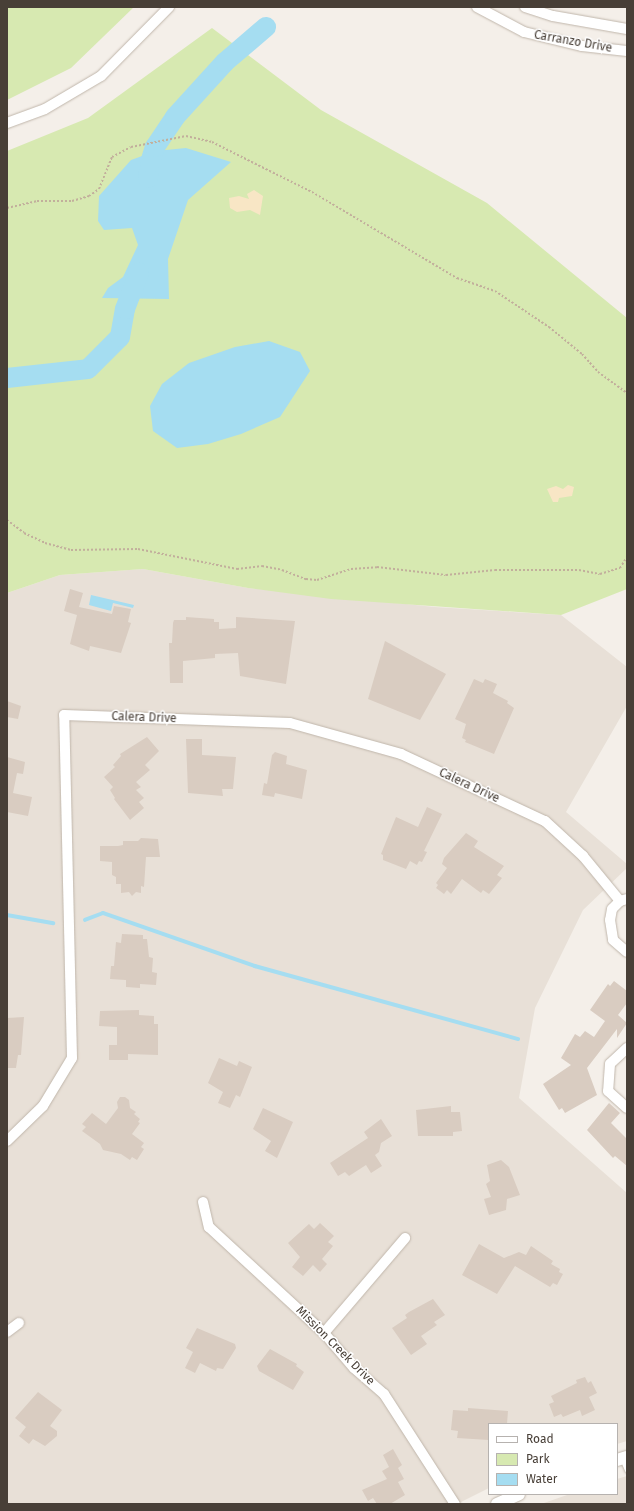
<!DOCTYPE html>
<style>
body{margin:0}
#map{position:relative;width:634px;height:1511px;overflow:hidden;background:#f4efe9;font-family:"Fira Sans",sans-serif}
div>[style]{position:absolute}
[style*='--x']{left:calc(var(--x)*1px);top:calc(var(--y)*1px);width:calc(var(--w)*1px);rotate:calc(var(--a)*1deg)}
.residential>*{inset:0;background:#e8e0d7}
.green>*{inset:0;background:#d7e9b1}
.sand>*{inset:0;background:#f8e6c5}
.water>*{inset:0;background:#a5ddf1}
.stream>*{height:3.5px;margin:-1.75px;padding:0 1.75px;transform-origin:1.75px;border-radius:1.75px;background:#a5ddf1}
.river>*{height:20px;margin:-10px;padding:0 10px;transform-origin:10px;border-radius:10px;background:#a5ddf1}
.building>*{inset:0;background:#d9ccc1}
.path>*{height:2px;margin-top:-1px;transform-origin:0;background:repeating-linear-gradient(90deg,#c2af9c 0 2px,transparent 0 4px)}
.roads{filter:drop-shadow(0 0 1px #c0b6ab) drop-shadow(0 0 1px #c0b6ab)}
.service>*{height:5px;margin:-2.5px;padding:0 2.5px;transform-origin:2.5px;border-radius:2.5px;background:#fff}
.minor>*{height:10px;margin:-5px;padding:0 5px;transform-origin:5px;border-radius:5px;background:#fff}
.tertiary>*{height:12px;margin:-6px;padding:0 6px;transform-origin:6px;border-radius:6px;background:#fff}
span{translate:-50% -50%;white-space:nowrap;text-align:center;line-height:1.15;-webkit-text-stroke:3px #fff;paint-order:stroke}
.street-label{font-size:12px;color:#483f37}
.frame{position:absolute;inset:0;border:8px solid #483f37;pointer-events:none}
.legend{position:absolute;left:488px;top:1423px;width:130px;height:72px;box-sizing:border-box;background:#fff;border:1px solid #b6b2af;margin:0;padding:5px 7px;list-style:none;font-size:12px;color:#483f37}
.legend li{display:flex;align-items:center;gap:8px;height:20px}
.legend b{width:20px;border:1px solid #b6b2af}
</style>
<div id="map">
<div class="residential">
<div style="clip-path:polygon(143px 569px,248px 588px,435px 607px,561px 615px,627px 667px,627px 706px,566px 812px,627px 864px,627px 868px,583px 910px,535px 1008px,519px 1098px,627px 1193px,627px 1441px,617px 1444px,617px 1424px,489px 1424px,489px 1488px,457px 1504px,7px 1504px,7px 593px,60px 575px)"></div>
<div style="clip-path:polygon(627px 1476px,627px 1504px,541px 1504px,570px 1494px,617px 1494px,617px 1479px)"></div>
</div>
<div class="green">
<div style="clip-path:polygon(7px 7px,134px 7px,71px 68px,7px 100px)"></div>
<div style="clip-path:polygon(212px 28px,321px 110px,487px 203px,627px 318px,627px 589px,561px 615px,331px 599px,248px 588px,143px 569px,60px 575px,7px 593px,7px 151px,88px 118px)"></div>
</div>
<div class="sand">
<div style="clip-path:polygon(254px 190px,263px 196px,260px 215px,250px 210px,237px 212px,230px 208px,229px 198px,239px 196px,249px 199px,247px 194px)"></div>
<div style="clip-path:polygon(568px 485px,574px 487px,572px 496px,559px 498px,558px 502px,553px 502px,547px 489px,556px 486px,563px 489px)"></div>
</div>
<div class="water">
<div style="clip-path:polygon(186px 148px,231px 162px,188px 200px,168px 259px,169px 299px,102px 298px,108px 288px,123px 277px,138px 245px,132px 228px,104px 230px,98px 221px,99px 196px,131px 160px,156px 151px)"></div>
<div style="clip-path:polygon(269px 341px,300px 352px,310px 371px,280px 417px,241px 434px,208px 444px,177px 448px,153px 431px,150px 406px,162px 384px,189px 363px,235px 347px)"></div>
<div style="clip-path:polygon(91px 595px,134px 605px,133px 608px,113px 603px,111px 611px,89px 605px)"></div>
</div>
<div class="stream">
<div style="--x:7;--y:915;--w:47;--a:9.9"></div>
<div style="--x:85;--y:920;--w:19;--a:-21"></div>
<div style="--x:103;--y:913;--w:161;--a:19.2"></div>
<div style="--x:255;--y:966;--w:273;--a:15.5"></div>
</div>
<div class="river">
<div style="--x:148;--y:178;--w:15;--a:-82"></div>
<div style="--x:150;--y:163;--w:17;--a:-73"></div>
<div style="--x:155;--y:147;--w:36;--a:-56"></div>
<div style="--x:175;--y:117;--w:74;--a:-47.7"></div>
<div style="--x:225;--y:62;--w:54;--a:-40.5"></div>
<div style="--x:7;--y:378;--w:81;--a:-6.3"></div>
<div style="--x:88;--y:369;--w:45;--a:-45"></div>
<div style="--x:120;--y:337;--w:28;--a:-80"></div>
<div style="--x:125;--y:309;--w:39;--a:-69"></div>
</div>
<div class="building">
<div style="clip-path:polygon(70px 589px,83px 593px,79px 607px,112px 614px,114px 606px,131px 609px,128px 622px,131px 623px,121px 653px,90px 646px,89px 651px,70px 644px,77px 615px,64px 611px)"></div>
<div style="clip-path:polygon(186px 617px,214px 619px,214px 622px,219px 622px,219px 629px,236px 628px,236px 617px,295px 621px,286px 684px,240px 676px,238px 653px,215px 654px,215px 658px,183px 661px,183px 683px,170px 683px,169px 643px,172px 643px,173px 623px,174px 620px,186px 620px)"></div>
<div style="clip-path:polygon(385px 641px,446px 674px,420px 720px,368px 699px)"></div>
<div style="clip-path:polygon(474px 679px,483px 683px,485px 679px,497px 684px,493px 693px,508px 701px,507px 703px,514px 708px,494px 754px,465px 742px,466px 740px,462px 738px,466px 724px,455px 719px)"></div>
<div style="clip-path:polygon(7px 701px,21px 706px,18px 719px,7px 717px)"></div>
<div style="clip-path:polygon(147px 737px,159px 751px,145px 765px,150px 770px,136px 782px,141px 787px,136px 790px,144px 798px,139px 802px,144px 808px,130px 820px,114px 799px,115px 798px,110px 790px,113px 787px,104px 777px,115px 767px,113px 765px,121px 756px,120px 754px)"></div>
<div style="clip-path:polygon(186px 739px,202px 739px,202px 755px,236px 757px,233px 789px,222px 789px,223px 796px,188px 793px)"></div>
<div style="clip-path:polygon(275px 752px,287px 756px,286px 764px,307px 770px,302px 799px,275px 793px,274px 797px,262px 795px,264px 783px,267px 784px,272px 755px)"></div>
<div style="clip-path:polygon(7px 757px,25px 762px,23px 774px,17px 773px,13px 793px,32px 797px,28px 816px,7px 812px)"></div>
<div style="clip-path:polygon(427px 807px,442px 814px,424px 851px,427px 852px,422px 862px,419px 861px,417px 865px,410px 861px,406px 869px,383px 860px,383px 855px,381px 854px,396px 817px,418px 827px)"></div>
<div style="clip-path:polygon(466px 833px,478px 841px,474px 847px,504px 866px,497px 875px,502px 878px,489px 894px,483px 890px,481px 893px,462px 879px,451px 894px,447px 890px,444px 894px,436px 888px,438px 885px,436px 883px,447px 868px,442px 864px,444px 858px)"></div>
<div style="clip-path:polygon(141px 838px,158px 839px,160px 857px,146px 857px,144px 887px,141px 886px,141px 893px,136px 892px,132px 896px,129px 892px,121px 893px,121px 884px,116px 884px,116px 877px,112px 875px,112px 862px,100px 861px,100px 846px,118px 846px,123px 845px,123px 841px,138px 841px)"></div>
<div style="clip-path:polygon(122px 934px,143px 935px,143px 939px,147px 939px,149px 957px,153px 958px,152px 972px,157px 973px,156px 985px,140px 984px,140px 988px,126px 987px,126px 980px,110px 979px,111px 966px,114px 966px,116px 942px,121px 943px)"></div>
<div style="clip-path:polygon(614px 981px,627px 991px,627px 1003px,618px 1015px,627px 1023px,617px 1038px,617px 1029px,587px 1068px,597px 1095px,565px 1113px,562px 1108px,559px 1110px,543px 1084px,571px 1065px,561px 1058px,575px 1034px,580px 1037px,585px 1031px,594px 1037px,605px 1021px,590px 1010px,608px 984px,610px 986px)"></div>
<div style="clip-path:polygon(139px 1010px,139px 1015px,154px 1016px,154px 1024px,158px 1024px,158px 1055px,128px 1054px,128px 1060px,109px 1060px,109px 1045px,117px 1045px,117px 1027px,99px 1026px,100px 1011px)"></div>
<div style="clip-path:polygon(24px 1017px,21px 1055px,18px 1055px,16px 1068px,7px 1068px,7px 1018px)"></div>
<div style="clip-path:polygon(219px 1058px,237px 1066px,239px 1061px,252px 1067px,240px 1097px,236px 1095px,230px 1108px,218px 1103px,223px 1092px,208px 1083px)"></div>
<div style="clip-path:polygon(120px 1097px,125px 1097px,129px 1100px,130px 1108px,136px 1112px,134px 1114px,140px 1119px,138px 1122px,140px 1123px,132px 1134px,144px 1143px,141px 1147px,144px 1149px,137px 1160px,132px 1157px,130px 1160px,121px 1154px,103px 1150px,100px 1144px,82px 1131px,86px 1127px,82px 1124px,92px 1113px,106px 1124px,118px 1108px,117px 1102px)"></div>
<div style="clip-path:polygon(609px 1103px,620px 1113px,611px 1123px,627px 1139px,627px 1166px,615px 1156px,613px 1158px,587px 1130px)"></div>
<div style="clip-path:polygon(451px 1106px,451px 1112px,460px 1112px,462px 1131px,453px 1132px,453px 1136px,418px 1136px,416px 1110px)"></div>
<div style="clip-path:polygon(263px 1108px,293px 1122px,277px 1158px,265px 1151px,271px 1141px,253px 1129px)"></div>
<div style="clip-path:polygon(381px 1119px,392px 1136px,381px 1143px,379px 1152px,375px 1155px,382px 1166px,371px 1173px,366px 1165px,349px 1176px,345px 1172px,338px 1176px,330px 1163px,368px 1138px,364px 1132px)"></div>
<div style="clip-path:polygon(501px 1160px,509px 1167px,520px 1195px,507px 1199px,506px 1210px,489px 1215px,484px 1199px,491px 1197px,486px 1184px,490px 1181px,487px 1165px)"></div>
<div style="clip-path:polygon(320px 1223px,334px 1236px,328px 1242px,333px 1246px,322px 1259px,327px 1264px,320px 1272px,313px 1265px,303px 1276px,292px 1267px,300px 1257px,288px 1243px,309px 1224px,314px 1229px)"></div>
<div style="clip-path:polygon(479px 1244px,504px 1258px,519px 1252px,526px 1255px,531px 1246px,553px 1261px,551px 1264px,560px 1269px,559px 1272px,563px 1274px,557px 1285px,553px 1283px,550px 1287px,515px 1266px,497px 1294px,462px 1275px)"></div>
<div style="clip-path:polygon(433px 1299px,445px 1315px,434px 1322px,437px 1325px,421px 1336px,427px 1344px,411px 1355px,392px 1328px,407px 1318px,405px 1315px,409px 1312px)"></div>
<div style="clip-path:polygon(197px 1328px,235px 1344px,236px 1348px,223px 1369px,217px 1368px,216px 1371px,200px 1363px,195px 1373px,185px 1368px,193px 1352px,186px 1348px)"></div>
<div style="clip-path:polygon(270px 1349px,297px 1364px,296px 1366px,304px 1372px,293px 1390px,259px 1371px,257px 1366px)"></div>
<div style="clip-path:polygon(585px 1377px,588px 1383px,591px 1381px,597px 1393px,589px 1397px,595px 1410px,582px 1416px,580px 1410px,563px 1417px,561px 1414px,554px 1417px,549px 1404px,554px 1402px,551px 1396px,577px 1383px,576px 1380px)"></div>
<div style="clip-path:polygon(38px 1392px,62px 1410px,50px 1426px,57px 1431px,57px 1436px,45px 1446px,33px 1439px,29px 1444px,19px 1436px,26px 1427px,15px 1418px)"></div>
<div style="clip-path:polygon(468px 1408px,508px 1411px,507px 1424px,489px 1424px,489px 1440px,457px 1438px,458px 1431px,451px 1430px,453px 1410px,468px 1411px)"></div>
<div style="clip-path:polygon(393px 1449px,402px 1465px,398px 1468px,404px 1479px,398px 1482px,405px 1495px,390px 1504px,377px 1504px,373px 1498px,368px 1501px,362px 1490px,387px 1479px,382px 1471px,389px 1467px,383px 1455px)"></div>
</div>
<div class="path">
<div style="--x:7;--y:208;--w:31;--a:-13"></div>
<div style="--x:37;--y:201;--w:35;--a:0"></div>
<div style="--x:72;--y:201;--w:18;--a:-16"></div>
<div style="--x:89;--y:196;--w:12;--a:-35"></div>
<div style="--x:99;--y:189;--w:35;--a:-68"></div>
<div style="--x:112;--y:157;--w:21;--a:-28"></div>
<div style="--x:131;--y:147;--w:56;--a:-11.3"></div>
<div style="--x:186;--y:136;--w:27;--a:13"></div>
<div style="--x:212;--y:142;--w:112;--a:26.6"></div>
<div style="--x:312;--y:192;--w:169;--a:30.7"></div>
<div style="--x:457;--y:278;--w:40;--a:18.9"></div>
<div style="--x:495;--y:291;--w:65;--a:33.7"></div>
<div style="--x:549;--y:327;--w:43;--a:39.3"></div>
<div style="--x:582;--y:354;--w:24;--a:48"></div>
<div style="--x:598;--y:372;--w:36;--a:36"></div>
<div style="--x:7;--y:520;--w:21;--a:37"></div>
<div style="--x:24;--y:533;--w:23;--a:25"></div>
<div style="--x:45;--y:543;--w:27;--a:15"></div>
<div style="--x:71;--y:550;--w:67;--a:-0.9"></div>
<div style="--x:138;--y:549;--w:101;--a:11.4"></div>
<div style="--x:237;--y:569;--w:25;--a:-7"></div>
<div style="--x:262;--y:566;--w:20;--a:11"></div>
<div style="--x:282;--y:570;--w:26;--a:21"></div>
<div style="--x:306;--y:579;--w:11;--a:5"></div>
<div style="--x:317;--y:580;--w:36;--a:-18"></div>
<div style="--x:351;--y:569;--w:26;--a:-4"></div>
<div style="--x:377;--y:567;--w:69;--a:6.6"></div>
<div style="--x:446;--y:575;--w:49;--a:-5.8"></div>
<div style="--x:495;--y:570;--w:84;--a:0"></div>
<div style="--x:579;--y:570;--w:21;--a:11"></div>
<div style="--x:600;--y:574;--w:21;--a:-17"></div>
<div style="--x:620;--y:568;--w:13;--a:-58"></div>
</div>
<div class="roads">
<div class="service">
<div style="--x:622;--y:1458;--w:13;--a:67"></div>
</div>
<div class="minor">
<div style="--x:477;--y:7;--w:53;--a:28"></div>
<div style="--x:524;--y:32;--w:60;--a:13.6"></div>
<div style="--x:582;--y:46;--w:45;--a:6.3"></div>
<div style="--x:525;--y:7;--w:29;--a:18"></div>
<div style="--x:553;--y:16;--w:75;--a:10"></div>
<div style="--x:7;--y:123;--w:40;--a:-20.2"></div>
<div style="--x:45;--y:109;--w:65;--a:-30.5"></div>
<div style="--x:101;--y:76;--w:97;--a:-45.4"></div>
<div style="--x:627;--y:899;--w:7;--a:164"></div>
<div style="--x:620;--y:901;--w:11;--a:135"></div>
<div style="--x:612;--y:909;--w:11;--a:100"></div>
<div style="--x:610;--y:920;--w:20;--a:81"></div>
<div style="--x:613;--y:940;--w:18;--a:41"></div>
<div style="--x:627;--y:1048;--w:23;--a:137"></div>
<div style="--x:610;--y:1064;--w:27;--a:94"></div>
<div style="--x:608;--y:1091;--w:25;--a:42"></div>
<div style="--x:7;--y:1141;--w:50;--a:-44.2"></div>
<div style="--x:43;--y:1106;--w:56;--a:-58.9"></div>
<div style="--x:72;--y:1058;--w:343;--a:-91.3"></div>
<div style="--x:64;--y:715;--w:226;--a:2"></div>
<div style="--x:290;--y:723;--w:115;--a:15.6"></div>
<div style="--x:401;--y:754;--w:159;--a:25"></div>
<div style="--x:545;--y:821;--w:52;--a:42.6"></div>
<div style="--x:583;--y:856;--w:58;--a:50.6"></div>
<div style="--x:203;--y:1202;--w:26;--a:77"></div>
<div style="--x:209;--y:1227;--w:156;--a:42.7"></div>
<div style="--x:324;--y:1333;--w:46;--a:49.4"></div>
<div style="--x:354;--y:1368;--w:40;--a:41"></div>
<div style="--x:384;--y:1394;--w:131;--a:57.2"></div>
<div style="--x:7;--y:1332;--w:15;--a:-37"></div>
<div style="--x:324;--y:1333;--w:125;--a:-49.5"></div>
</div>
<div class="tertiary">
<div style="--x:617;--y:1460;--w:10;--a:-17"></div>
<div style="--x:497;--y:1504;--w:24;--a:-24"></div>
</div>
</div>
<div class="street-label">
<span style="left:573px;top:42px;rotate:10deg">Carranzo Drive</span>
<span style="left:144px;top:718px;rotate:2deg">Calera Drive</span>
<span style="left:469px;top:786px;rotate:25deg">Calera Drive</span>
<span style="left:335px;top:1346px;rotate:45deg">Mission Creek Drive</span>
</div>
<div class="frame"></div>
<ul class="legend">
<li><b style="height:5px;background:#fff"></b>Road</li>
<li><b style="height:11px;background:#d7e9b1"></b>Park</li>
<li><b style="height:11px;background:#a5ddf1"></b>Water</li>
</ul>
</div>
